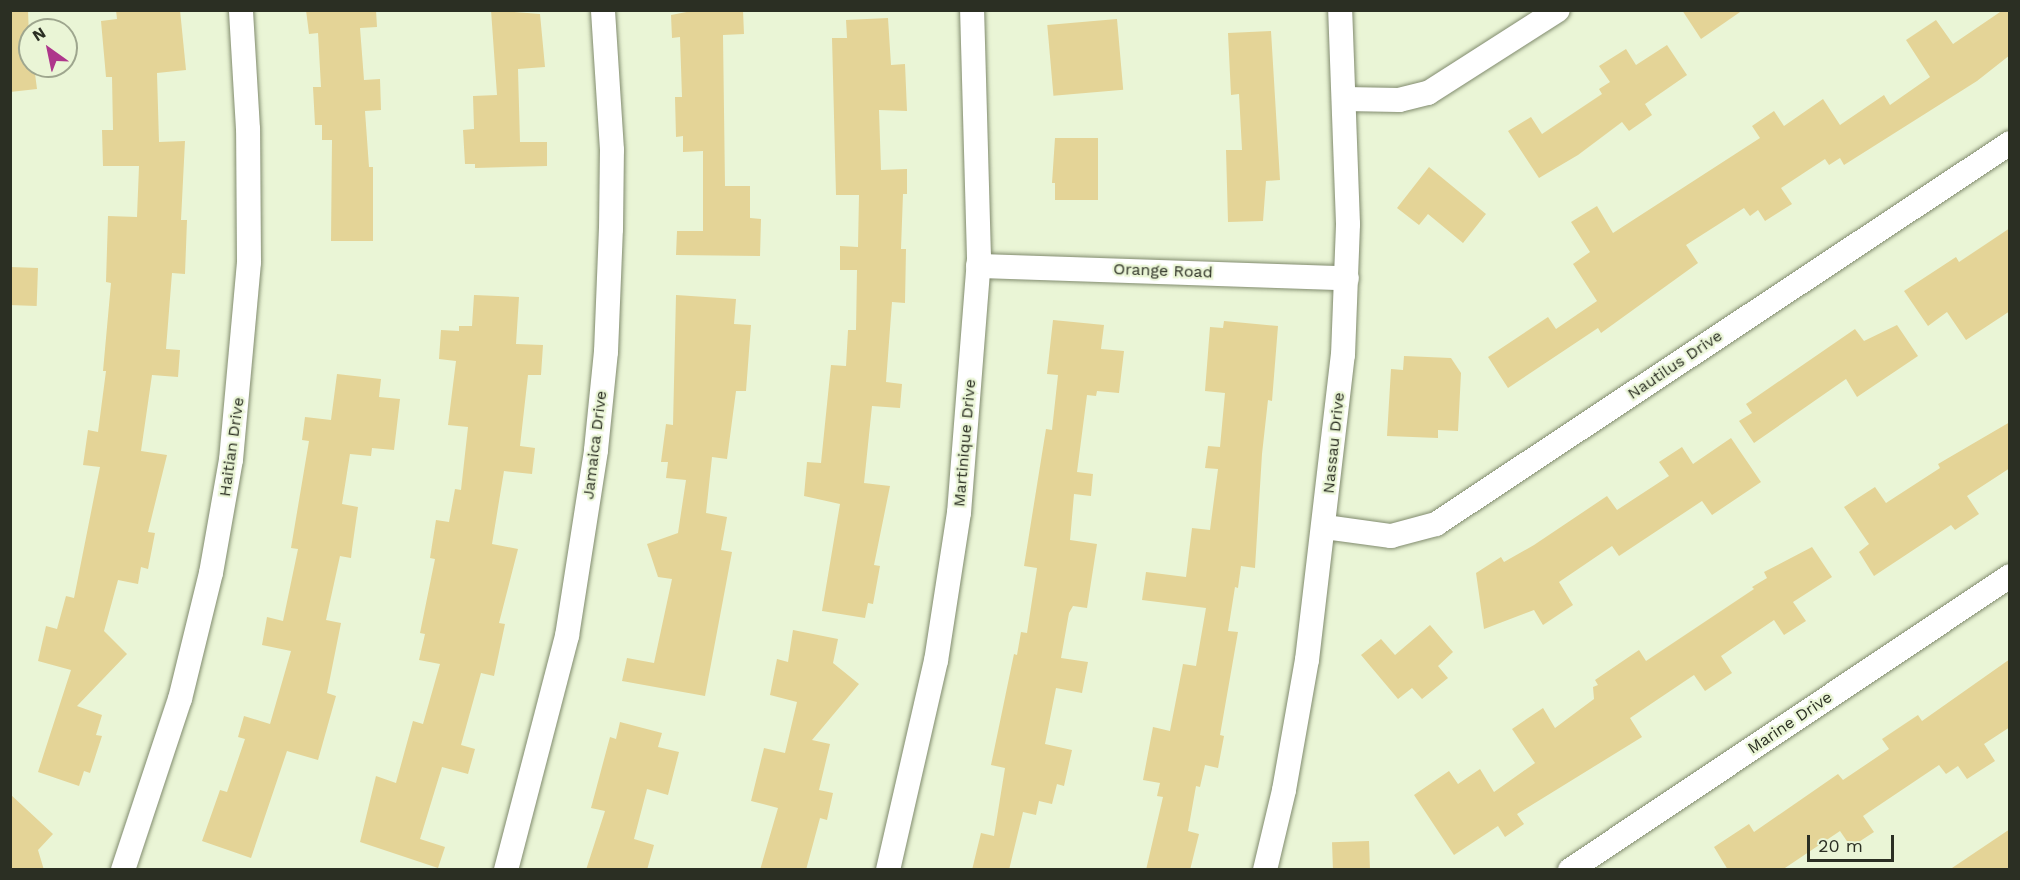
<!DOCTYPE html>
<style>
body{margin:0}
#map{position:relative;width:2020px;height:880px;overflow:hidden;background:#eaf5d6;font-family:"Work Sans",sans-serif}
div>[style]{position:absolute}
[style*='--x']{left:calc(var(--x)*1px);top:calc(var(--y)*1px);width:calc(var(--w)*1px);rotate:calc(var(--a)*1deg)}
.building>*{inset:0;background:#e4d497;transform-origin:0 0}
.roads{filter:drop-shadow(0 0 2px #818b6e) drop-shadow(0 0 2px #818b6e)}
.street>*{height:24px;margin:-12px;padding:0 12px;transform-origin:12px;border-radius:12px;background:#fff}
span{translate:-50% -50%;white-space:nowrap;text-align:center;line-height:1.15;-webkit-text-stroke:4.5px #eaf5d6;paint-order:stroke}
.street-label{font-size:16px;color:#2b2f23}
.frame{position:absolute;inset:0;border:12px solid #2b2f23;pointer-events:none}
.north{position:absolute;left:18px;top:18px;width:60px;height:60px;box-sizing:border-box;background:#eaf5d6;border:2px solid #9ea68e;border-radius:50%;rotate:327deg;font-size:16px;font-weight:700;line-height:24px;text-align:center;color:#2b2f23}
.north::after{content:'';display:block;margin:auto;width:21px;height:27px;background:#ae368b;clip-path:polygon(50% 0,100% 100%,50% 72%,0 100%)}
.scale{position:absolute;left:1807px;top:835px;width:87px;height:27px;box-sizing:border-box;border:3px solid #2b2f23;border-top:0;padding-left:8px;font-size:18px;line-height:21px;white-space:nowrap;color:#2b2f23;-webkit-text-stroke:4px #eaf5d6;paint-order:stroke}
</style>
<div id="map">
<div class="building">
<div style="clip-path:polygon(10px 10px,28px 10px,30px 66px,34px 66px,37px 89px,10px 92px)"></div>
<div style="clip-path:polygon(116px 10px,180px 10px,186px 70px,157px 73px,159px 142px,185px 141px,181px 220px,187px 220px,185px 274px,172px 273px,166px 349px,180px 350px,178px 377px,152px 375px,141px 451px,167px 455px,148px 532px,155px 533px,148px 569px,141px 567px,138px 584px,118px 580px,104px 631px,127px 654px,77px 706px,102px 715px,96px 735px,102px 736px,90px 773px,84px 771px,79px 786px,38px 772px,71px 670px,38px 661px,46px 626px,57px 629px,66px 596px,74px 598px,100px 467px,83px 465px,88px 430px,98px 432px,106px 371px,103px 371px,111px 283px,106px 282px,108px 216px,137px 217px,139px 166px,103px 166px,102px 130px,113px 130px,112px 77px,106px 77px,101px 21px,117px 19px)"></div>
<div style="clip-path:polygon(306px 10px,376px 10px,377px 27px,360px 28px,364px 80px,380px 79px,381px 110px,365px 111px,369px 167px,373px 167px,373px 241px,331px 241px,332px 140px,322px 140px,322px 125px,315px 125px,313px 87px,321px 87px,318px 33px,309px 34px)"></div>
<div style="clip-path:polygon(491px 10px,540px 14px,545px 67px,518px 69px,520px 142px,547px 142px,547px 166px,475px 168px,475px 164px,465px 164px,463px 130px,474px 129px,473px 96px,497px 95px)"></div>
<div style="clip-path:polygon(697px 10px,743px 10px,744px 34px,723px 35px,725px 186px,750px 186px,750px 218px,761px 219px,760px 256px,676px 255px,677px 231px,703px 231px,703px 151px,683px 152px,683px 136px,676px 137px,675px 97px,682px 97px,680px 37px,672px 38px,671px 15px)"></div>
<div style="clip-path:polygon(1682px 10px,1743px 10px,1701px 39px)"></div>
<div style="clip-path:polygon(2003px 10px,2010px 10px,2010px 55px,1977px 81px,1844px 165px,1840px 158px,1829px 165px,1825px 159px,1781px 188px,1792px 204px,1765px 221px,1758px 210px,1750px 216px,1744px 208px,1686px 245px,1698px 263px,1601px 333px,1598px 328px,1508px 388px,1488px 357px,1548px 317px,1556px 329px,1597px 301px,1573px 264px,1590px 252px,1571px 222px,1597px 206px,1613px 233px,1760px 138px,1752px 126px,1774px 111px,1784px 126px,1823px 99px,1840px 125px,1884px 95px,1890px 105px,1930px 77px,1906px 40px,1936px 20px,1953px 44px)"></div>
<div style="clip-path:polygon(888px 18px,891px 65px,905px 64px,907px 111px,879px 110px,881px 170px,907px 169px,907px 194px,903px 194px,901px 249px,906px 249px,905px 303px,892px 302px,886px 382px,902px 384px,900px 408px,872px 406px,864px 483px,890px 486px,874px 565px,880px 566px,873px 604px,868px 603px,865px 618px,822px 611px,840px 504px,804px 496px,807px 462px,821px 463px,831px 365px,846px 366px,848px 330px,856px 330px,857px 270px,840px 270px,840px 246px,858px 247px,859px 195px,836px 195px,832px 38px,847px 38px,846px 20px)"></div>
<div style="left:1117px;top:19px;width:71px;height:70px;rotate:85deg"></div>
<div style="clip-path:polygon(1271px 31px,1280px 180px,1266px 181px,1263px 221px,1228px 222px,1226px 150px,1242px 150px,1239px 94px,1231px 95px,1228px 33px)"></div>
<div style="clip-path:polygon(1667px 45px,1687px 75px,1645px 104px,1652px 115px,1629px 131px,1622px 122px,1578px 155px,1539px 178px,1508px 131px,1531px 117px,1542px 134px,1602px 94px,1599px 89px,1610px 82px,1599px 66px,1626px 49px,1636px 65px)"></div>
<div style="clip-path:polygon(1055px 138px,1098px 138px,1098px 200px,1055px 200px,1055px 183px,1052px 183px)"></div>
<div style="clip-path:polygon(1429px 167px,1486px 214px,1463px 243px,1428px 214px,1419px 225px,1397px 208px)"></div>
<div style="clip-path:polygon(2010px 228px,2010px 311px,1966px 340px,1947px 312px,1928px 326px,1904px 291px,1956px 257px,1959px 262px)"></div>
<div style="left:10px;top:267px;width:28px;height:38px;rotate:2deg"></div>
<div style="clip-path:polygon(474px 295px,519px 297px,516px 344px,543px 345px,541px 375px,528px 375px,520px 446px,535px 448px,532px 474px,504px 471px,492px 544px,518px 549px,499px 623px,505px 624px,494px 676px,481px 673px,461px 745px,475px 749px,468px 774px,442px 767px,420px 839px,445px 847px,438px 868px,360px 842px,376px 776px,396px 783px,413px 721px,423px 724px,440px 664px,419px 660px,425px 634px,420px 633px,435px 559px,430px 558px,436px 520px,449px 522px,455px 489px,461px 490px,468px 427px,448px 425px,456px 361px,439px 359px,441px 330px,459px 331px,459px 326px,472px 326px)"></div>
<div style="clip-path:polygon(676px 295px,736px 299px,734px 324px,751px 325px,746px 391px,736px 391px,727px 459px,712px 457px,706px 513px,727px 517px,721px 550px,732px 552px,705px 696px,622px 681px,627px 658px,654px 663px,672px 579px,658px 577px,647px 544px,678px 533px,686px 480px,666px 478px,668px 462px,661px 462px,666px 424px,673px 425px)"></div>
<div style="clip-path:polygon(1053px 320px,1104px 325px,1101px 349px,1124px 351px,1119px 393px,1097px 391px,1096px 396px,1087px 395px,1077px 472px,1093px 474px,1091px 496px,1074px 494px,1070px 540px,1097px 544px,1087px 608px,1073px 606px,1069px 613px,1061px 658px,1088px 662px,1082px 693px,1056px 688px,1045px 744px,1072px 750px,1064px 786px,1057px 784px,1052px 804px,1039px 801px,1036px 815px,1023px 812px,1009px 870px,972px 870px,981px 833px,994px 836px,1005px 768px,991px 765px,1014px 654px,1017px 655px,1021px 632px,1027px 633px,1037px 568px,1024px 566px,1046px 429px,1052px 430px,1058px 375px,1047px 374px)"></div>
<div style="clip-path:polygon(1224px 321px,1278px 326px,1272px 401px,1268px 400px,1262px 454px,1255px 568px,1241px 566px,1238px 588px,1235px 587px,1228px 631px,1238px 632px,1220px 735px,1224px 736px,1218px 768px,1205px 765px,1200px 787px,1196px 786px,1188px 831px,1199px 834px,1190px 870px,1146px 870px,1163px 797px,1157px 796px,1160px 783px,1143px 780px,1153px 727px,1170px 731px,1183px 664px,1196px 666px,1206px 608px,1142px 600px,1146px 572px,1186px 577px,1192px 528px,1210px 530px,1218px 469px,1205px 468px,1208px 446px,1220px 447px,1225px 393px,1205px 391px,1210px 327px,1223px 328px)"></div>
<div style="clip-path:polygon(1897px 325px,1918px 356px,1857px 397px,1846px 379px,1754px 443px,1739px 421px,1752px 413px,1746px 404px,1855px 329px,1864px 341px)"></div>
<div style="clip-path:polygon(1404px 356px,1451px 358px,1461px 373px,1458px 431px,1438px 430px,1438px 438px,1387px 436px,1391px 369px,1403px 370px)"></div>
<div style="clip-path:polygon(337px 374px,381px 379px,379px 397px,400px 399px,394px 450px,372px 448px,371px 456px,350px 454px,342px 504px,358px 507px,352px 549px,351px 558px,340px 556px,326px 620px,341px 623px,327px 693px,336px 696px,318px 760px,287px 751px,251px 858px,202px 841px,220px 790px,227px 792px,245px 739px,238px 737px,244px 716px,270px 724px,291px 651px,262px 645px,267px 617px,283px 621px,298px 549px,291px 548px,309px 441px,302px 440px,305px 417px,331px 420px)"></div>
<div style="clip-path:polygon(2010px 422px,2010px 468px,1967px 496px,1979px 514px,1955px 530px,1951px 525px,1874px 576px,1859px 552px,1869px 544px,1844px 507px,1875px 487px,1886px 503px,1940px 468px,1938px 464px)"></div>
<div style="clip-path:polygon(1731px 438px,1761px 482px,1712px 515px,1702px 501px,1619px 556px,1612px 546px,1559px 582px,1573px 605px,1543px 625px,1534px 610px,1484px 629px,1476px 573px,1501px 557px,1504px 562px,1534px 545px,1607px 496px,1617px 510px,1669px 476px,1659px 462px,1682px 447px,1693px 464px)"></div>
<div style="clip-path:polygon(1812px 547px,1832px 577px,1793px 602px,1806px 621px,1784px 635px,1774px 620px,1721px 656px,1732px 673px,1705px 691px,1694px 675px,1630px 718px,1642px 737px,1517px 814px,1524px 824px,1505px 837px,1498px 826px,1454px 855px,1414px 795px,1449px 771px,1458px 784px,1480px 769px,1494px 792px,1535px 763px,1512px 729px,1543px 708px,1555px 728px,1594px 699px,1593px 687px,1598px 685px,1595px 680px,1639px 650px,1646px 661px,1754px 589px,1752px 587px,1767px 578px,1764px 572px)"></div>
<div style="clip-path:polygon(1430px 625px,1453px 652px,1438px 666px,1448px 678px,1422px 699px,1412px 688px,1398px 699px,1361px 655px,1381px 639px,1395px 655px)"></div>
<div style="clip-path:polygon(793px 630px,838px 639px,833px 663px,859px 684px,812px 740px,830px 744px,819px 790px,833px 793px,827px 820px,820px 818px,806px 870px,760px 870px,778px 808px,751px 801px,764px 748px,785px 753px,797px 702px,770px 695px,777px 659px,788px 662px)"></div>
<div style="clip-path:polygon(2010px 659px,2010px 727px,1984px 744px,1995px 761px,1967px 779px,1958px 766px,1946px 774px,1939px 765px,1863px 816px,1874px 832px,1851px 847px,1840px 831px,1782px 870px,1728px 870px,1714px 847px,1749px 824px,1754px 832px,1838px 774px,1843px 780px,1889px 749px,1882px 739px,1918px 715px,1922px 721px)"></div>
<div style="clip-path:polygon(620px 722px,662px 733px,658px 747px,679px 752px,668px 795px,647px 789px,634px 839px,654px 845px,647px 870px,586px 870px,605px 811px,591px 808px,610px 737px,616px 739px)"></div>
<div style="clip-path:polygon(10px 794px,53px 834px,38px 850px,44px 870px,10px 870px)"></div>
<div style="clip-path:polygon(2010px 829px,2010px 870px,1949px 870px)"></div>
<div style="left:1369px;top:841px;width:29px;height:37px;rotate:88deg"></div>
</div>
<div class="roads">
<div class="street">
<div style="--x:1345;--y:99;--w:54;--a:1.1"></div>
<div style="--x:1399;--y:100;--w:30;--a:-14"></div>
<div style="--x:1428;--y:93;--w:154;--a:-32.6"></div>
<div style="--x:978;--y:266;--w:369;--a:1.9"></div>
<div style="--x:1325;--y:527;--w:67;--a:7.8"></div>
<div style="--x:1391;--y:536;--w:47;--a:-14.9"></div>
<div style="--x:1436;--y:524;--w:689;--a:-33.57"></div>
<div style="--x:123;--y:870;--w:180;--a:-71.6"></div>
<div style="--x:180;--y:699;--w:130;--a:-76.2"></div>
<div style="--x:211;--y:573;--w:115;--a:-80"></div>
<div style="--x:231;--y:460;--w:199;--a:-84.8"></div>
<div style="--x:249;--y:262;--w:133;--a:-90.4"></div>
<div style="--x:248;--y:129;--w:119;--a:-93.4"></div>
<div style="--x:506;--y:870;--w:242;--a:-75.4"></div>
<div style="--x:567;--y:636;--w:188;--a:-81.1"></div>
<div style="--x:596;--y:450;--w:99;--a:-84.2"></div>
<div style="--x:606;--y:352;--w:123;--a:-87.7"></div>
<div style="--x:611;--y:229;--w:79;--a:-89.3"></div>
<div style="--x:612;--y:150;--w:140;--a:-93.7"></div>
<div style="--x:888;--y:870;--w:214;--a:-77.1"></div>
<div style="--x:936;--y:661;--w:150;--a:-81.2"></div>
<div style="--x:959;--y:513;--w:256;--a:-85.5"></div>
<div style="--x:979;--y:258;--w:248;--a:-91.6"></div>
<div style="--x:1265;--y:870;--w:82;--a:-76.6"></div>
<div style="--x:1284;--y:790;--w:132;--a:-80"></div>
<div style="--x:1307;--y:660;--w:307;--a:-83.3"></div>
<div style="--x:1343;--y:355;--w:131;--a:-87.8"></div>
<div style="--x:1348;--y:224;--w:214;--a:-92.1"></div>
<div style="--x:1570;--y:870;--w:529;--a:-33.75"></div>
</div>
</div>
<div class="street-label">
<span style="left:1163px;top:271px;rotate:2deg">Orange Road</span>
<span style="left:1675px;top:365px;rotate:-34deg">Nautilus Drive</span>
<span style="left:965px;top:443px;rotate:-85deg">Martinique Drive</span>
<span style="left:1334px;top:443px;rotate:-84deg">Nassau Drive</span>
<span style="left:595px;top:445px;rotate:-83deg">Jamaica Drive</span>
<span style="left:232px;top:447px;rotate:-82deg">Haitian Drive</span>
<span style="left:1790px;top:723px;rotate:-34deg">Marine Drive</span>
</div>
<div class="frame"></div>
<div class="north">N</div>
<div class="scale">20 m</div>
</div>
